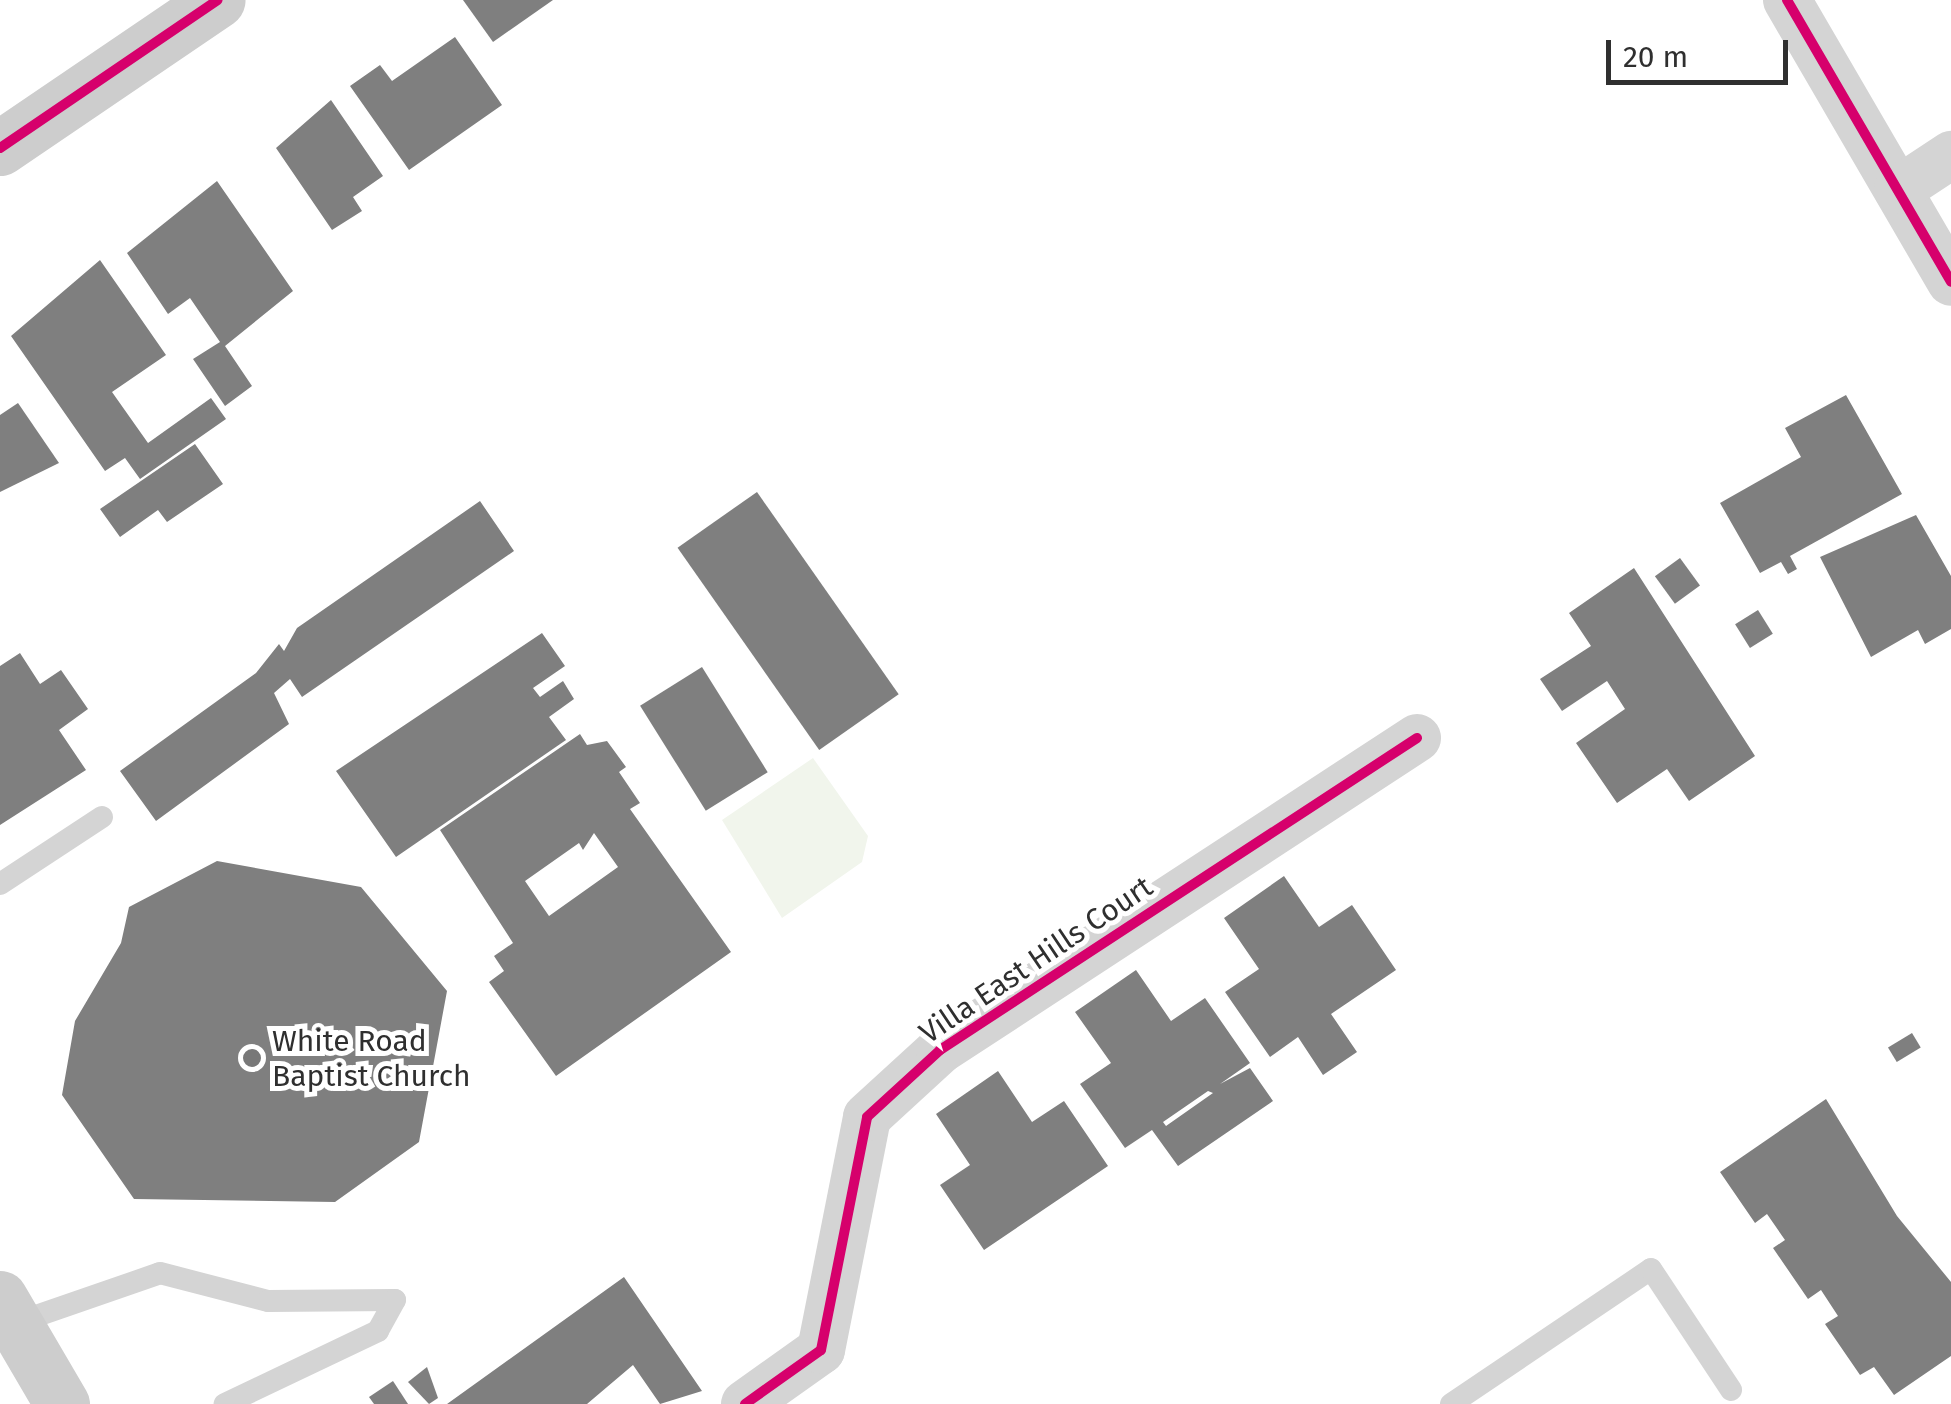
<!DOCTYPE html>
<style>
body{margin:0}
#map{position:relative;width:1951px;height:1404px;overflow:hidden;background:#fff;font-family:"Fira Sans",sans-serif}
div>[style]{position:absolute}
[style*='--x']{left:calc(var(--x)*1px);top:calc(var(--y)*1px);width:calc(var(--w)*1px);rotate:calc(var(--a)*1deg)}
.green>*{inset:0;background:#f1f5ec}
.building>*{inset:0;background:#7f7f7f;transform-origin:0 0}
.lane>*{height:22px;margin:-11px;padding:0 11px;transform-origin:11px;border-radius:11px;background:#d4d4d4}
.street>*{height:48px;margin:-24px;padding:0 24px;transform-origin:24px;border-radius:24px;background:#d4d4d4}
.secondary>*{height:55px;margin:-27.5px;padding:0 27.5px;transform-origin:27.5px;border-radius:27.5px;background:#cdcdcd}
.cycleway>*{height:10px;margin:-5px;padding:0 5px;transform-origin:5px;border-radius:5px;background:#d6006c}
.dots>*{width:28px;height:28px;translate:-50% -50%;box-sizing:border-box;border:5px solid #fff;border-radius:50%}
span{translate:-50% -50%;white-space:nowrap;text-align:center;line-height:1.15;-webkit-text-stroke:10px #fff;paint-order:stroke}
.street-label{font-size:30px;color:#2f2f2f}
.poi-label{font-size:30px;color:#2f2f2f}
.left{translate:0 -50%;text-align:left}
.scale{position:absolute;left:1606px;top:40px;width:182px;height:45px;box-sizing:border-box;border:5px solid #2f2f2f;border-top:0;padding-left:12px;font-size:30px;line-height:35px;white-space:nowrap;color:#2f2f2f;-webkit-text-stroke:8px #fff;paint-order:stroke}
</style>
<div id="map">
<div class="green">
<div style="clip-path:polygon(813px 758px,868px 836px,862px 862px,782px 918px,722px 820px)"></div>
</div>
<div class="building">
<div style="clip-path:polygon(463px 0,553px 0,493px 42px)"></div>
<div style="clip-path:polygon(455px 37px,502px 105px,409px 170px,350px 86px,380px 65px,392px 81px)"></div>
<div style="clip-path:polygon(331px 100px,383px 176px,353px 197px,362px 211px,332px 230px,276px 148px)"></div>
<div style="clip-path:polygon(217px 181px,293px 291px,225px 346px,252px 386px,225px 406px,193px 359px,220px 342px,190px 298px,168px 314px,127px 253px)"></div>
<div style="clip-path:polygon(100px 260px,166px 355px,112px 392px,148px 443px,211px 398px,226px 419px,140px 479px,125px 458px,105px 471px,11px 336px)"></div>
<div style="clip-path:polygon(1846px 395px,1902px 494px,1790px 556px,1797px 569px,1788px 574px,1781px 562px,1760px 573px,1720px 503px,1801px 457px,1785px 428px)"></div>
<div style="clip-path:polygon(18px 403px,59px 463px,0 492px,0 415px)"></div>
<div style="clip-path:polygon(195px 444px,223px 484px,167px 522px,158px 510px,120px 537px,100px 509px)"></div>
<div style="left:757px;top:492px;width:247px;height:97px;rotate:55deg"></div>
<div style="clip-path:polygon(480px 501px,514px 551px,302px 697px,290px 679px,274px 693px,289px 724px,156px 821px,120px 771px,256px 673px,279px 644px,284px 651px,297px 628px)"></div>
<div style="clip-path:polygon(1916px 515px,1951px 576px,1951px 629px,1925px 644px,1918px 630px,1871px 657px,1820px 557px)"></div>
<div style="left:1680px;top:558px;width:34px;height:31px;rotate:54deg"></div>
<div style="clip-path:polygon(1634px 568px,1755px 756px,1689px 801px,1667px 769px,1617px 803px,1576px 743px,1625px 709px,1607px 681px,1562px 711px,1540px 679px,1591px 646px,1569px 613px)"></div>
<div style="left:1758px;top:610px;width:28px;height:27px;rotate:58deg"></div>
<div style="clip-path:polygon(542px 633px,565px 666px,533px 688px,540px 697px,563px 681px,574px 699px,549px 717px,566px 740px,396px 857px,336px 771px)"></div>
<div style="clip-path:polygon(20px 653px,40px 684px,61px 670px,88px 709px,59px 730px,86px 770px,0 825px,0 666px)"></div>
<div style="left:702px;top:667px;width:124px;height:73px;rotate:58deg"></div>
<div style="clip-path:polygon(evenodd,580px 734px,587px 745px,607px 741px,626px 767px,619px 772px,640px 803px,630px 809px,731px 952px,556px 1076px,489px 982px,504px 971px,494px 956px,513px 943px,440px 830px,580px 734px,594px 833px,618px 867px,549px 916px,525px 881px,579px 843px,583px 850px,594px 833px)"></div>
<div style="clip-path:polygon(217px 861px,361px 887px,447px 991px,419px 1142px,335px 1202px,134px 1199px,62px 1095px,75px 1021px,121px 943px,129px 907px)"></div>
<div style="clip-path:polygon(1284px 876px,1319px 927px,1352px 905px,1396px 970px,1331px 1014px,1357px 1052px,1323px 1075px,1298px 1037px,1270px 1057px,1225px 992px,1259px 969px,1224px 918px)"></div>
<div style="clip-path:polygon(evenodd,1136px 970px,1171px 1021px,1205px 998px,1250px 1063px,1220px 1084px,1250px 1068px,1273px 1101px,1178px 1166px,1152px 1130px,1125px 1148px,1080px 1084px,1111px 1063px,1075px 1012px,1136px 970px,1208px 1091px,1213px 1093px,1166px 1126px,1163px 1122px,1208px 1091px)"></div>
<div style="left:1912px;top:1033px;width:17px;height:28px;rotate:59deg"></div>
<div style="clip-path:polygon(998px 1071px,1032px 1122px,1064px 1101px,1108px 1166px,984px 1250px,940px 1185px,970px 1165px,936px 1114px)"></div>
<div style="clip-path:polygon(1826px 1099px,1897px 1216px,1951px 1282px,1951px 1356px,1894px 1395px,1874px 1367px,1860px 1375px,1825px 1324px,1838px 1316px,1821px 1290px,1808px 1299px,1773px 1248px,1785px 1240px,1767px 1214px,1755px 1223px,1720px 1172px)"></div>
<div style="clip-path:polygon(624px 1277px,702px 1391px,660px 1404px,633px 1365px,587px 1404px,447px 1404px)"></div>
<div style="clip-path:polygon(427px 1367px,438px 1398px,429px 1404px,408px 1382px)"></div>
<div style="clip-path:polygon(393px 1381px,408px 1404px,374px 1404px,369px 1397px)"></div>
</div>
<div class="lane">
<div style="--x:0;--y:884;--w:122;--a:-33.3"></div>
<div style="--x:16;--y:1323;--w:152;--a:-19.1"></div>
<div style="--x:160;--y:1273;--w:112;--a:14.5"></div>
<div style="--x:268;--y:1301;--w:127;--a:-0.5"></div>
<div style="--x:395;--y:1300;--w:35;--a:119"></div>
<div style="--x:378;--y:1331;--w:170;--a:154.5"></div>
<div style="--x:1451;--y:1404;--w:241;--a:-34"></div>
<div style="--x:1651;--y:1269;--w:145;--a:56.5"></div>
</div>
<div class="street">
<div style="--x:1787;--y:0;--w:326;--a:59.8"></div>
<div style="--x:1898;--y:190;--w:64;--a:-33.4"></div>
<div style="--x:745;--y:1404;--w:93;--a:-35.4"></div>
<div style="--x:821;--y:1350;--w:237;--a:-78.8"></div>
<div style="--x:867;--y:1117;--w:99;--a:-42.5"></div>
<div style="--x:940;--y:1050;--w:570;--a:-33.19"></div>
</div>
<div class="secondary">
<div style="--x:0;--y:148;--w:263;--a:-34.2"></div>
<div style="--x:0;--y:1298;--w:123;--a:59.7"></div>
</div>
<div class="cycleway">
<div style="--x:1787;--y:0;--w:326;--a:59.8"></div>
<div style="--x:0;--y:148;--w:263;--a:-34.2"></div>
<div style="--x:745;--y:1404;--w:93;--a:-35.4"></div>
<div style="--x:821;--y:1350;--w:237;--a:-78.8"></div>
<div style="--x:867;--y:1117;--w:99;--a:-42.5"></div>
<div style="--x:940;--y:1050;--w:570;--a:-33.19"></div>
</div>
<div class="dots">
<div style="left:252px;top:1058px;background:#787878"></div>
</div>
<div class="street-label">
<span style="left:1036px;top:960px;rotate:-34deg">Villa East Hills Court</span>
</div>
<div class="poi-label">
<span class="left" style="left:272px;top:1058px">White Road<br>Baptist Church</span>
</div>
<div class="scale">20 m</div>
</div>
